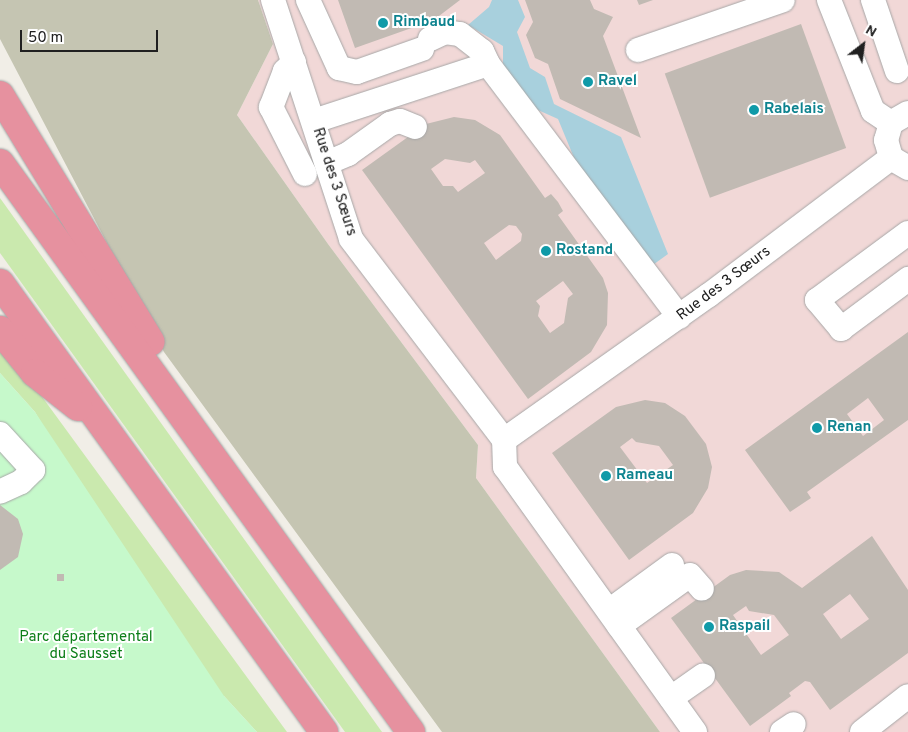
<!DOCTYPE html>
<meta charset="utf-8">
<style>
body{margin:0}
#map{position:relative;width:908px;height:732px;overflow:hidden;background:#f1eee7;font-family:Overpass,sans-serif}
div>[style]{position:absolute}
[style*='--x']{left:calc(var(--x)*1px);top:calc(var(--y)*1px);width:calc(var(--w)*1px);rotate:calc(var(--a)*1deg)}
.commercial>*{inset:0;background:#f1d8d7}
.construction>*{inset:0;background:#c5c5b2}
.grass>*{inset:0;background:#cae9ae}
.park>*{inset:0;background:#c6f9cb}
.water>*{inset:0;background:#a8d0dd}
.building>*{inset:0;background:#c1bab3;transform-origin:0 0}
.roads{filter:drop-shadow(0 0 1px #a7a7a7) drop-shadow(0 0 1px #a7a7a7)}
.minor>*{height:24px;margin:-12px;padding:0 12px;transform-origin:12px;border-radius:12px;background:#fff}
.highway>*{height:28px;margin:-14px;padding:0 14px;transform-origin:14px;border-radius:14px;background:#e6919f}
.dots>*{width:14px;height:14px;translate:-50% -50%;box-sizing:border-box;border:2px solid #fff;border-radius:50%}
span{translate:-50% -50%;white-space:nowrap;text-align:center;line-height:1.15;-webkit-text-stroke:4px #fff;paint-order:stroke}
.culture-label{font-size:15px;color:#0d838f;font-weight:700}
.left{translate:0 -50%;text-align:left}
.street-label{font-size:15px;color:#202020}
.park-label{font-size:15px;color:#0d7f19}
.north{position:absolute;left:838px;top:20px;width:50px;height:50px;-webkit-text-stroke:4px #fff;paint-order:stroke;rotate:30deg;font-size:14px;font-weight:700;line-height:20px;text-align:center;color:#202020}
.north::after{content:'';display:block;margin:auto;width:18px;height:22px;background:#202020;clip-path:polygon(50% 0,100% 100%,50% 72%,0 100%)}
.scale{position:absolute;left:20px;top:30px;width:138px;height:22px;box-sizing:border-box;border:2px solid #202020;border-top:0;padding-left:6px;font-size:15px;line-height:18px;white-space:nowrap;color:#202020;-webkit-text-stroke:4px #fff;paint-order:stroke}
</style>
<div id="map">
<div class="commercial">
<div style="clip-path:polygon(258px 0,908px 0,908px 732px,660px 732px,476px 478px,478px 445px,328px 244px,237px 115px,273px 44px)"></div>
</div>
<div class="construction">
<div style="clip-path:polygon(0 0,258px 0,273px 44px,237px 115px,328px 244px,478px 445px,476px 478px,660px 732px,442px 732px,164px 352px,0 39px)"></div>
</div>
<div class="grass">
<div style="clip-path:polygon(0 198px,382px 732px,345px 732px,0 253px)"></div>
<div style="clip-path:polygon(0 349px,40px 394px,287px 732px,257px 732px,224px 696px,198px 695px,35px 412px,0 373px)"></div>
</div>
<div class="park">
<div style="clip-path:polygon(0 373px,35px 412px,224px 696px,257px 732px,0 732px)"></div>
</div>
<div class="water">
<div style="clip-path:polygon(492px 0,518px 0,525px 17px,517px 32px,530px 68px,545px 77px,554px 104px,621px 137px,668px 254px,650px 267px,582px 177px,558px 119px,529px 106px,503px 69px,503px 46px,468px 25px,489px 7px)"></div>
</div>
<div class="building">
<div style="clip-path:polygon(338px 0,460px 0,435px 19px,430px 21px,429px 16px,418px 20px,420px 25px,355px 48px)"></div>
<div style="clip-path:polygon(525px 0,590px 0,594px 9px,613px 17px,603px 36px,641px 138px,560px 99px,548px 64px,535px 58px,526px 35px,533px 22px)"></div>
<div style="clip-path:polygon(637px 0,653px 0,639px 5px)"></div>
<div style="left:801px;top:24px;width:132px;height:145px;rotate:70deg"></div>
<div style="clip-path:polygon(evenodd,454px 117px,475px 120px,500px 135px,545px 198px,551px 194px,558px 202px,563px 211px,558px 215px,603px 278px,608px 293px,607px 325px,591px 352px,528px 399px,362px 170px,426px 124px,454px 117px,445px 159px,470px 163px,475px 160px,485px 173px,458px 192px,453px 186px,443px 186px,431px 169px,445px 159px,454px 117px,509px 225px,516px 226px,522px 234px,521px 241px,496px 260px,484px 243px,509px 225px,454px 117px,563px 281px,573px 294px,568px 298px,564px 323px,550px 333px,538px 316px,540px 306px,536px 301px,563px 281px)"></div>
<div style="clip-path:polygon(evenodd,908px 332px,908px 420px,807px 492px,811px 498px,790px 512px,745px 450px,908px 332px,868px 398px,884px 420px,863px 436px,847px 414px,868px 398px)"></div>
<div style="clip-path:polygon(evenodd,645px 400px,665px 403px,685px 416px,706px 444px,712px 467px,708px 488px,693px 513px,629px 560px,552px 453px,616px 407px,645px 400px,632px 438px,636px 442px,659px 446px,673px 465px,647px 483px,620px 447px,632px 438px)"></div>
<div style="clip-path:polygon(0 505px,18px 519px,23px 534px,18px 557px,0 570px)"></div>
<div style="clip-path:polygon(evenodd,872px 536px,908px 590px,908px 653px,830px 710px,810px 682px,805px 681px,789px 693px,791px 696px,750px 726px,671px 618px,730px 575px,746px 570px,779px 572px,802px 588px,872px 536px,850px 594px,869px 619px,841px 639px,823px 614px,850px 594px,872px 536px,746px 606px,749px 611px,774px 615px,789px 635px,761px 655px,733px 615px,746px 606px)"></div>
<div style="left:57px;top:574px;width:7px;height:7px"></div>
</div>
<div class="roads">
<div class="minor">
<div style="--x:273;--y:0;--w:251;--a:71.9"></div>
<div style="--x:351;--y:239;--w:253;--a:52.7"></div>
<div style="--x:308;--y:0;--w:75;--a:65.5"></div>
<div style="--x:339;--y:68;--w:18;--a:13"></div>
<div style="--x:357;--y:72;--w:69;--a:-19.5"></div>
<div style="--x:829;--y:0;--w:119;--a:68.4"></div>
<div style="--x:873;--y:111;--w:22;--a:34"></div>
<div style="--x:873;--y:0;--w:75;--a:71.3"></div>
<div style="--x:430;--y:39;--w:17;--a:-25"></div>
<div style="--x:445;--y:32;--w:15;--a:8"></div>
<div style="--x:460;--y:34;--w:28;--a:38"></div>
<div style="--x:482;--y:51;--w:14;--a:65"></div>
<div style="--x:638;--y:50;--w:153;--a:-19"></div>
<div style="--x:294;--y:62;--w:13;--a:135"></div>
<div style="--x:285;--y:71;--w:39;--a:111"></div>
<div style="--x:271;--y:107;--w:75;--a:63.1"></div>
<div style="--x:908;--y:113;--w:20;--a:150"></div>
<div style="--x:891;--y:123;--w:18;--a:106"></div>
<div style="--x:886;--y:140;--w:19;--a:74"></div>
<div style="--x:891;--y:158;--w:20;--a:30"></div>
<div style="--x:314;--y:121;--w:183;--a:-18.1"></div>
<div style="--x:488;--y:64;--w:317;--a:52.9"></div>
<div style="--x:327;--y:163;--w:23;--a:-23"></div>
<div style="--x:348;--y:154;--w:52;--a:-35.5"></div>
<div style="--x:390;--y:124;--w:10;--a:-17"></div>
<div style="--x:400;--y:121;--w:16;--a:22"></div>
<div style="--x:908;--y:233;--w:113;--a:143.6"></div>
<div style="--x:817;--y:300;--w:38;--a:50"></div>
<div style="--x:841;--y:329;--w:84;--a:-36.7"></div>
<div style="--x:0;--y:434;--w:49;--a:47.5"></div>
<div style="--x:33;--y:470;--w:17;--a:135"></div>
<div style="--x:21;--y:482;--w:23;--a:155"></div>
<div style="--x:609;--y:611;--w:78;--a:-36.1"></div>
<div style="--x:619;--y:626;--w:87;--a:-35.7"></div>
<div style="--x:690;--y:575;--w:18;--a:49"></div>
<div style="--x:671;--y:698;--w:39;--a:-35"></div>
<div style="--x:695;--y:732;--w:326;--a:-125.6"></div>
<div style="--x:505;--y:467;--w:27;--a:-92"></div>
<div style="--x:504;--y:440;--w:251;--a:-35.3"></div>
<div style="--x:709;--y:295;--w:228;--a:-37"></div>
<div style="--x:782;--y:732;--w:14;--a:-34"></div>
<div style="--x:862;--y:732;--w:58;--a:-38"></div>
</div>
<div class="highway">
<div style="--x:0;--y:95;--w:289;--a:58.6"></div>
<div style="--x:0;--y:163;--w:702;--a:54.16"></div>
<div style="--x:0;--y:283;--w:554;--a:54.19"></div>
<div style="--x:0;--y:330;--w:55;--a:50.9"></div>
<div style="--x:35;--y:373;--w:55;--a:38.3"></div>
</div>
</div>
<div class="dots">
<div style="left:383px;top:23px;background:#0f9aa8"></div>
<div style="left:588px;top:82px;background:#0f9aa8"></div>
<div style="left:754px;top:110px;background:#0f9aa8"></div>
<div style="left:546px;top:251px;background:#0f9aa8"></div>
<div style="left:817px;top:428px;background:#0f9aa8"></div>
<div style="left:606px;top:476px;background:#0f9aa8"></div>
<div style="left:709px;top:627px;background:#0f9aa8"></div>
</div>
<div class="culture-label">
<span class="left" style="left:393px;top:23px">Rimbaud</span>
<span class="left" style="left:598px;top:82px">Ravel</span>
<span class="left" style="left:764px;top:110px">Rabelais</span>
<span class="left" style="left:556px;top:251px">Rostand</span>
<span class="left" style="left:827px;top:428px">Renan</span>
<span class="left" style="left:616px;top:476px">Rameau</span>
<span class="left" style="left:719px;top:627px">Raspail</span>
</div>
<div class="street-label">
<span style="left:334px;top:182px;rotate:72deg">Rue des 3 Sœurs</span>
<span style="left:724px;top:284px;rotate:-37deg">Rue des 3 Sœurs</span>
</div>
<div class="park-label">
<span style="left:86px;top:646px">Parc départemental<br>du Sausset</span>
</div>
<div class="north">N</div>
<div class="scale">50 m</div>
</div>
